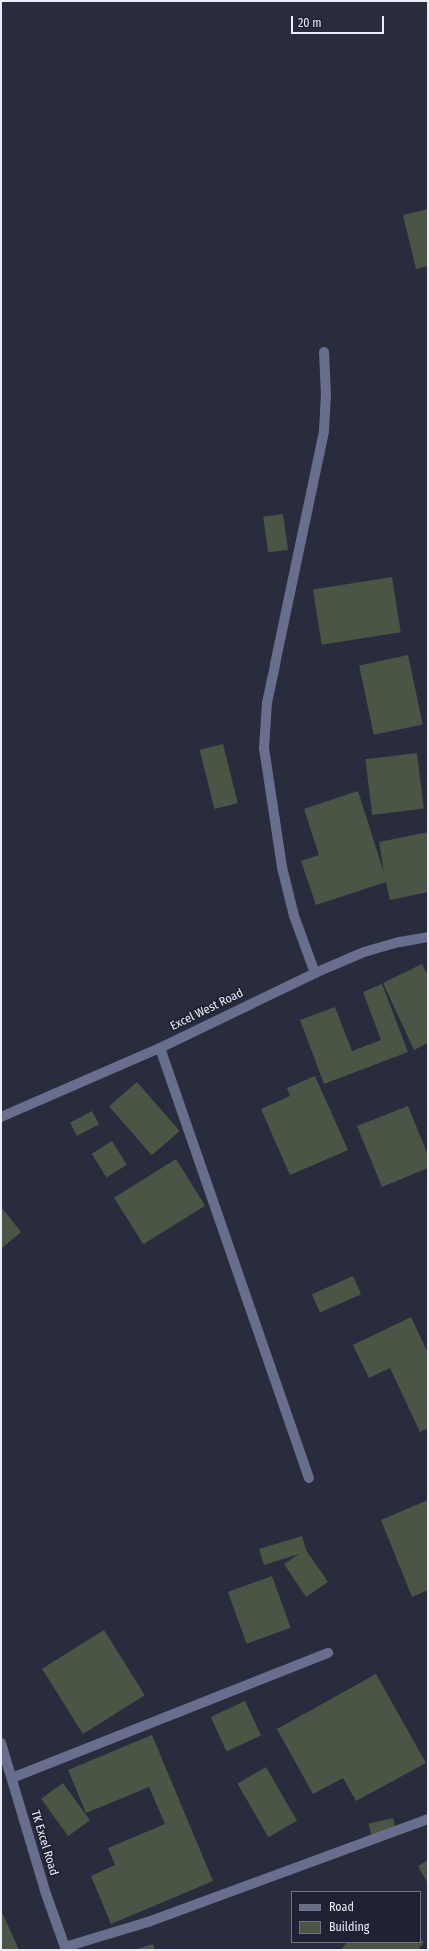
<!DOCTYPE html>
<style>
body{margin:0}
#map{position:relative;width:429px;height:1951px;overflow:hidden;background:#282c3c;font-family:"Fira Sans Condensed",sans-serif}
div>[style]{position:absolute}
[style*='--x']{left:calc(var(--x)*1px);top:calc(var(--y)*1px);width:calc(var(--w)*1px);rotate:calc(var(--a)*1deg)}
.building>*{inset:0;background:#4b5545;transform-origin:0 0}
.street>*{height:10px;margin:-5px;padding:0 5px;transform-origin:5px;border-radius:5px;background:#676e8e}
span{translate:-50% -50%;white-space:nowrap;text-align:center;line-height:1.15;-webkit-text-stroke:3.5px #1f2232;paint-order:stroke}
.street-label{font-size:12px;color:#ebedf8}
.frame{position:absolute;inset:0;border:2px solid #ebedf8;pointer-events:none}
.legend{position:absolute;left:291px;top:1891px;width:130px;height:52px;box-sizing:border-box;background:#1f2232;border:1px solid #717381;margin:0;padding:5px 7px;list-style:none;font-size:12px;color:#ebedf8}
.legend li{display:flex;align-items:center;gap:8px;height:20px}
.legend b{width:20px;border:1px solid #717381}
.scale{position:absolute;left:291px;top:16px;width:93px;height:18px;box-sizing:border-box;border:2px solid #ebedf8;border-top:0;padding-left:5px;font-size:12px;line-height:14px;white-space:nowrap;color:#ebedf8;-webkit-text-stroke:3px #1f2232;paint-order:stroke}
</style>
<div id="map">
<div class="building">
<div style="clip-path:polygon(428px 209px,428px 266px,416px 269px,403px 215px)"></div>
<div style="left:283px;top:514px;width:36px;height:20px;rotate:82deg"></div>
<div style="left:392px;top:577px;width:56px;height:80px;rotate:81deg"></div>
<div style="left:408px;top:655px;width:71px;height:50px;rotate:78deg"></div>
<div style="left:223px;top:744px;width:61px;height:24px;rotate:76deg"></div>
<div style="left:417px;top:753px;width:56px;height:52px;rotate:83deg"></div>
<div style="clip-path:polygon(358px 791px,384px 873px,379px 842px,428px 832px,428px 892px,390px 900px,386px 882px,316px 905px,301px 861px,319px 855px,304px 809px)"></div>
<div style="clip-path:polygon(422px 964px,428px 976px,428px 1043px,414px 1050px,383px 983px)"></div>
<div style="clip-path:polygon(382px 984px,408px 1052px,324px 1084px,300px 1020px,335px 1007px,352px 1051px,381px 1040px,363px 992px)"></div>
<div style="clip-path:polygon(315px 1076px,348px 1150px,290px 1175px,261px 1109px,290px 1096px,287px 1088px)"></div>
<div style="left:137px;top:1082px;width:65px;height:37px;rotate:49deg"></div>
<div style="clip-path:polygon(408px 1106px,428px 1155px,428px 1168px,382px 1187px,357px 1126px)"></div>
<div style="left:92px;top:1111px;width:15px;height:25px;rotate:62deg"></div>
<div style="left:112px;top:1141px;width:28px;height:24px;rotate:58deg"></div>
<div style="left:176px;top:1159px;width:55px;height:73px;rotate:58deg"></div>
<div style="clip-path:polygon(1px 1207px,21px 1232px,1px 1249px)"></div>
<div style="left:353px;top:1276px;width:20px;height:45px;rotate:66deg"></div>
<div style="clip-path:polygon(411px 1317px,428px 1353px,428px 1428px,420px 1432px,390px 1368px,369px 1378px,353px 1345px)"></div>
<div style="clip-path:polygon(428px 1500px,428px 1590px,412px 1597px,381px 1520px)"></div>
<div style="clip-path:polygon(302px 1536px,306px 1550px,328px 1582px,306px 1597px,284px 1564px,299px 1554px,264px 1565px,259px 1549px)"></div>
<div style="left:272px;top:1576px;width:55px;height:47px;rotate:70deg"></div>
<div style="left:104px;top:1630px;width:77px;height:73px;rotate:58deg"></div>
<div style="clip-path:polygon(376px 1674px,426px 1763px,356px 1801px,343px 1778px,313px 1794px,277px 1729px)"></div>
<div style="left:245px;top:1701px;width:38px;height:38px;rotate:65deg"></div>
<div style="clip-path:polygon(152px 1735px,213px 1881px,111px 1924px,91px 1876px,115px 1865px,108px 1848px,165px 1824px,149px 1787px,86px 1813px,68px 1770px)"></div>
<div style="left:266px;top:1767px;width:62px;height:33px;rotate:60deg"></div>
<div style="left:63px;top:1783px;width:46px;height:27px;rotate:54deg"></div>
<div style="left:393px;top:1818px;width:17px;height:25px;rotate:77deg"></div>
<div style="clip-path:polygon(428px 1860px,428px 1884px,418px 1866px)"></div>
<div style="clip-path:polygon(1px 1910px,19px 1950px,1px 1950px)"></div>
<div style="clip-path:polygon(420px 1939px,424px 1942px,418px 1950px,341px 1950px,347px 1942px,420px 1942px)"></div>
<div style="clip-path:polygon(153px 1944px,155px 1950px,134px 1950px)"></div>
</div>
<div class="street">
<div style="--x:315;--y:973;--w:61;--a:-110.2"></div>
<div style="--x:294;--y:916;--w:50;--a:-103.8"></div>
<div style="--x:282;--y:867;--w:120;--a:-98.6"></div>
<div style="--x:264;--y:748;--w:45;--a:-86.2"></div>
<div style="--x:267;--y:703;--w:40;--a:-78"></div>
<div style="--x:275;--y:664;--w:238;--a:-78.1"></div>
<div style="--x:324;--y:431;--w:35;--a:-87"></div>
<div style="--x:326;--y:396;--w:44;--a:-92.6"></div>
<div style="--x:160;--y:1048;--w:455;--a:70.9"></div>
<div style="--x:1;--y:1117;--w:173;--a:-23.5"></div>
<div style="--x:160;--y:1048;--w:172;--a:-25.8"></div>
<div style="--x:315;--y:973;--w:53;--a:-23.2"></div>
<div style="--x:364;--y:952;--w:37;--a:-16"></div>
<div style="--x:400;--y:942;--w:28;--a:-10"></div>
<div style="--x:1;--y:1743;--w:154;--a:73.4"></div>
<div style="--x:45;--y:1891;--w:63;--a:70.4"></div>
<div style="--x:12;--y:1778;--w:340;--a:-21.6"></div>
<div style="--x:65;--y:1947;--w:87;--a:-16.8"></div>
<div style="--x:148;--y:1922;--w:298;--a:-20.2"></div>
</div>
<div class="street-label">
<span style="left:207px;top:1010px;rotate:-26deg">Excel West Road</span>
<span style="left:44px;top:1843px;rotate:73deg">TK Excel Road</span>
</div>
<div class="frame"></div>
<ul class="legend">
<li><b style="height:5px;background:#676e8e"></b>Road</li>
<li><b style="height:11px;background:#4b5545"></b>Building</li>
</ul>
<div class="scale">20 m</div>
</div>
